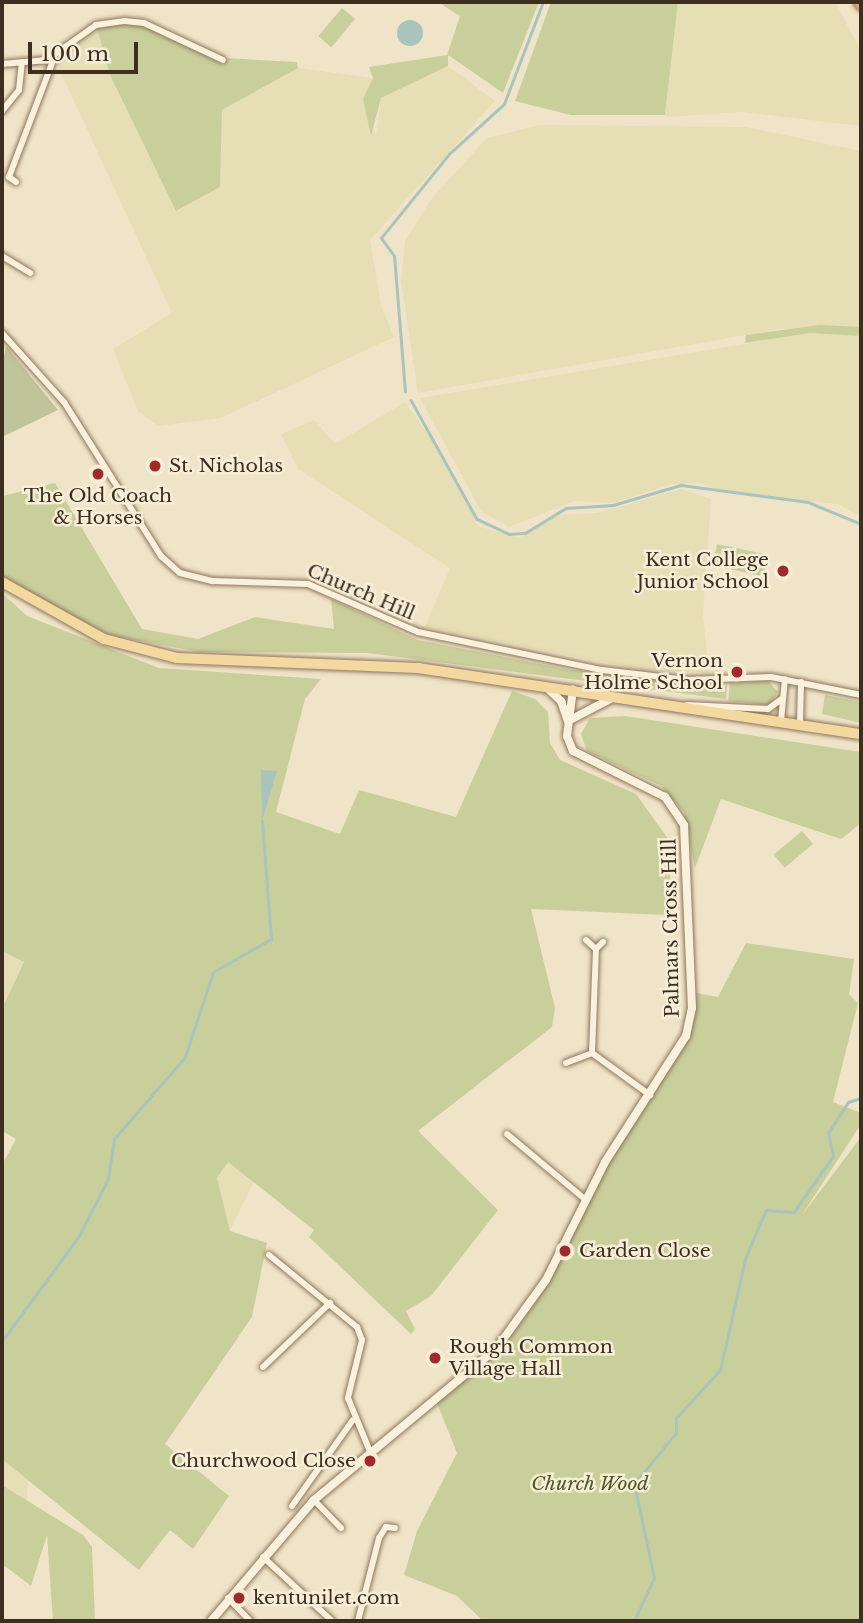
<!DOCTYPE html>
<style>
body{margin:0}
#map{position:relative;width:863px;height:1623px;overflow:hidden;background:#f0e4c8;font-family:"Libre Baskerville",serif}
div>[style]{position:absolute}
[style*='--x']{left:calc(var(--x)*1px);top:calc(var(--y)*1px);width:calc(var(--w)*1px);rotate:calc(var(--a)*1deg)}
.farmland>*{inset:0;background:#e6deb5}
.green>*{inset:0;background:#c9cf9b;transform-origin:0 0}
.cemetery>*{inset:0;background:#bfc49a}
.water>*{inset:0;background:#a9c4bc}
.round{border-radius:50%}
.stream>*{height:2.5px;margin:-1.25px;padding:0 1.25px;transform-origin:1.25px;border-radius:1.25px;background:#a9c4bc}
.roads{filter:drop-shadow(0 0 2px #8d765c) drop-shadow(0 0 2px #8d765c)}
.street>*{height:6px;margin:-3px;padding:0 3px;transform-origin:3px;border-radius:3px;background:#faf1dc}
.secondary>*{height:8px;margin:-4px;padding:0 4px;transform-origin:4px;border-radius:4px;background:#faf1dc}
.primary>*{height:10px;margin:-5px;padding:0 5px;transform-origin:5px;border-radius:5px;background:#f3d9a0}
.highway>*{height:10px;margin:-5px;padding:0 5px;transform-origin:5px;border-radius:5px;background:#e0a458}
.dots>*{width:19px;height:19px;translate:-50% -50%;box-sizing:border-box;border:4px solid #f7eed8;border-radius:50%}
span{translate:-50% -50%;white-space:nowrap;text-align:center;line-height:1.15;-webkit-text-stroke:5px #f7eed8;paint-order:stroke}
.poi-label{font-size:19px;color:#3d2e20}
.left{translate:0 -50%;text-align:left}
.right{translate:-100% -50%;text-align:right}
.street-label{font-size:19px;color:#3d2e20}
.park-label{font-size:19px;color:#4d5a26;font-style:italic}
.frame{position:absolute;inset:0;border:4px solid #3d2e20;pointer-events:none}
.scale{position:absolute;left:28px;top:42px;width:110px;height:32px;box-sizing:border-box;border:4px solid #3d2e20;border-top:0;padding-left:9px;font-size:21px;line-height:24px;white-space:nowrap;color:#3d2e20;-webkit-text-stroke:5px #f7eed8;paint-order:stroke}
</style>
<div id="map">
<div class="farmland">
<div style="clip-path:polygon(678px 2px,835px 2px,861px 51px,861px 126px,742px 112px,665px 117px)"></div>
<div style="clip-path:polygon(97px 28px,118px 93px,177px 211px,220px 187px,222px 110px,298px 68px,373px 78px,363px 100px,376px 135px,381px 98px,448px 66px,495px 101px,370px 240px,381px 305px,394px 337px,221px 418px,158px 426px,138px 411px,113px 349px,172px 313px,56px 62px)"></div>
<div style="clip-path:polygon(539px 125px,747px 127px,861px 151px,861px 327px,780px 329px,418px 393px,401px 282px,405px 241px,432px 198px,487px 138px)"></div>
<div style="clip-path:polygon(810px 333px,861px 336px,861px 517px,838px 504px,727px 493px,701px 483px,672px 484px,614px 503px,574px 501px,509px 527px,481px 511px,420px 398px)"></div>
<div style="clip-path:polygon(405px 402px,437px 446px,478px 526px,519px 538px,559px 515px,597px 513px,681px 489px,711px 499px,703px 615px,709px 673px,644px 670px,425px 627px,450px 568px,298px 469px,281px 434px,314px 420px,335px 444px)"></div>
<div style="clip-path:polygon(2px 951px,24px 962px,2px 1009px)"></div>
<div style="clip-path:polygon(228px 1161px,253px 1183px,230px 1231px,217px 1178px)"></div>
<div style="clip-path:polygon(2px 1459px,28px 1480px,27px 1500px,2px 1485px)"></div>
</div>
<div class="green">
<div style="clip-path:polygon(438px 2px,539px 2px,503px 93px,448px 55px,448px 66px,381px 98px,371px 136px,363px 99px,373px 78px,369px 67px,447px 55px,460px 16px)"></div>
<div style="clip-path:polygon(551px 2px,678px 2px,665px 115px,571px 115px,515px 101px)"></div>
<div style="left:342px;top:8px;width:17px;height:37px;rotate:40deg"></div>
<div style="clip-path:polygon(115px 23px,144px 25px,224px 65px,223px 58px,297px 62px,298px 68px,222px 110px,220px 187px,176px 211px,110px 75px,97px 28px)"></div>
<div style="clip-path:polygon(820px 325px,861px 327px,861px 336px,810px 333px,745px 343px,746px 335px)"></div>
<div style="clip-path:polygon(55px 483px,142px 629px,198px 639px,255px 617px,334px 629px,331px 599px,418px 640px,571px 670px,727px 686px,726px 699px,367px 653px,200px 652px,114px 636px,76px 621px,2px 576px,2px 496px)"></div>
<div style="left:717px;top:544px;width:52px;height:22px;rotate:12deg"></div>
<div style="clip-path:polygon(2px 593px,27px 616px,159px 668px,321px 679px,305px 699px,276px 812px,340px 834px,359px 790px,456px 817px,512px 691px,535px 699px,548px 712px,550px 743px,560px 760px,636px 794px,673px 846px,666px 915px,531px 909px,555px 1008px,552px 1027px,418px 1131px,498px 1210px,431px 1296px,406px 1311px,415px 1329px,411px 1334px,309px 1237px,314px 1230px,228px 1162px,217px 1178px,230px 1231px,267px 1243px,252px 1317px,165px 1444px,229px 1496px,193px 1549px,170px 1530px,139px 1570px,2px 1459px,2px 1165px,16px 1139px,2px 1131px,2px 1009px,24px 962px,2px 951px)"></div>
<div style="clip-path:polygon(768px 681px,778px 692px,770px 705px,728px 701px,730px 683px)"></div>
<div style="clip-path:polygon(825px 695px,861px 702px,861px 723px,822px 714px)"></div>
<div style="clip-path:polygon(625px 716px,861px 752px,861px 823px,841px 839px,721px 799px,695px 868px,684px 812px,661px 786px,587px 751px,581px 734px,590px 718px)"></div>
<div style="left:802px;top:831px;width:17px;height:37px;rotate:50deg"></div>
<div style="clip-path:polygon(746px 943px,854px 959px,849px 994px,858px 1003px,833px 1102px,861px 1113px,861px 1124px,802px 1215px,861px 1137px,861px 1621px,483px 1621px,457px 1596px,404px 1575px,417px 1531px,457px 1453px,437px 1403px,532px 1303px,605px 1162px,686px 1036px,691px 992px,718px 997px)"></div>
<div style="clip-path:polygon(2px 1485px,83px 1535px,92px 1547px,95px 1621px,53px 1621px,47px 1535px,31px 1586px,2px 1564px)"></div>
</div>
<div class="cemetery">
<div style="clip-path:polygon(6px 346px,58px 410px,2px 437px,2px 368px)"></div>
</div>
<div class="water">
<div class="round" style="left:397px;top:20px;width:26px;height:26px"></div>
<div style="clip-path:polygon(261px 770px,277px 771px,262px 821px)"></div>
</div>
<div class="stream">
<div style="--x:405;--y:392;--w:136;--a:-94.6"></div>
<div style="--x:394;--y:256;--w:22;--a:-126"></div>
<div style="--x:381;--y:238;--w:108;--a:-51"></div>
<div style="--x:449;--y:154;--w:74;--a:-42.3"></div>
<div style="--x:504;--y:104;--w:109;--a:-69.1"></div>
<div style="--x:411;--y:400;--w:136;--a:61"></div>
<div style="--x:477;--y:519;--w:35;--a:25"></div>
<div style="--x:509;--y:534;--w:16;--a:-4"></div>
<div style="--x:525;--y:533;--w:48;--a:-31.4"></div>
<div style="--x:566;--y:508;--w:47;--a:-3.7"></div>
<div style="--x:613;--y:505;--w:71;--a:-16.4"></div>
<div style="--x:681;--y:485;--w:128;--a:7.6"></div>
<div style="--x:808;--y:502;--w:57;--a:22.5"></div>
<div style="--x:2;--y:1341;--w:130;--a:-53.7"></div>
<div style="--x:79;--y:1236;--w:64;--a:-63"></div>
<div style="--x:108;--y:1179;--w:40;--a:-81.5"></div>
<div style="--x:114;--y:1139;--w:108;--a:-49.1"></div>
<div style="--x:185;--y:1057;--w:89;--a:-71.8"></div>
<div style="--x:213;--y:972;--w:67;--a:-29.6"></div>
<div style="--x:271;--y:939;--w:118;--a:-94.4"></div>
<div style="--x:634;--y:1621;--w:47;--a:-65.1"></div>
<div style="--x:654;--y:1578;--w:96;--a:-102"></div>
<div style="--x:634;--y:1484;--w:66;--a:-50.5"></div>
<div style="--x:676;--y:1433;--w:15;--a:-90"></div>
<div style="--x:676;--y:1418;--w:65;--a:-47.5"></div>
<div style="--x:720;--y:1370;--w:117;--a:-77.2"></div>
<div style="--x:746;--y:1256;--w:50;--a:-66.5"></div>
<div style="--x:766;--y:1210;--w:28;--a:4"></div>
<div style="--x:794;--y:1212;--w:68;--a:-55.1"></div>
<div style="--x:833;--y:1156;--w:24;--a:-102"></div>
<div style="--x:828;--y:1133;--w:37;--a:-57"></div>
<div style="--x:848;--y:1102;--w:14;--a:-17"></div>
</div>
<div class="roads">
<div class="street">
<div style="--x:2;--y:64;--w:45;--a:-5.1"></div>
<div style="--x:47;--y:60;--w:60;--a:-35.5"></div>
<div style="--x:96;--y:25;--w:28;--a:-8"></div>
<div style="--x:124;--y:21;--w:20;--a:6"></div>
<div style="--x:144;--y:23;--w:87;--a:25.1"></div>
<div style="--x:2;--y:111;--w:27;--a:-51"></div>
<div style="--x:19;--y:90;--w:28;--a:-84"></div>
<div style="--x:16;--y:182;--w:9;--a:-144"></div>
<div style="--x:9;--y:177;--w:127;--a:-69.3"></div>
<div style="--x:2;--y:256;--w:33;--a:31"></div>
<div style="--x:2;--y:333;--w:93;--a:48.1"></div>
<div style="--x:64;--y:402;--w:182;--a:57.8"></div>
<div style="--x:161;--y:556;--w:25;--a:42"></div>
<div style="--x:180;--y:573;--w:34;--a:14"></div>
<div style="--x:213;--y:581;--w:95;--a:1.8"></div>
<div style="--x:308;--y:584;--w:120;--a:23.6"></div>
<div style="--x:418;--y:632;--w:188;--a:11.7"></div>
<div style="--x:602;--y:670;--w:88;--a:6.6"></div>
<div style="--x:689;--y:680;--w:82;--a:-2.1"></div>
<div style="--x:771;--y:677;--w:92;--a:11.3"></div>
<div style="--x:687;--y:705;--w:81;--a:2.8"></div>
<div style="--x:768;--y:709;--w:17;--a:-36"></div>
<div style="--x:781;--y:721;--w:42;--a:-84.6"></div>
<div style="--x:800;--y:724;--w:42;--a:-88.6"></div>
<div style="--x:586;--y:940;--w:13;--a:42"></div>
<div style="--x:596;--y:949;--w:10;--a:-45"></div>
<div style="--x:596;--y:949;--w:104;--a:92.2"></div>
<div style="--x:592;--y:1053;--w:72;--a:35.9"></div>
<div style="--x:566;--y:1063;--w:28;--a:-21"></div>
<div style="--x:507;--y:1134;--w:103;--a:39.9"></div>
<div style="--x:269;--y:1255;--w:114;--a:39.3"></div>
<div style="--x:357;--y:1327;--w:14;--a:69"></div>
<div style="--x:362;--y:1340;--w:60;--a:103.6"></div>
<div style="--x:348;--y:1398;--w:61;--a:67.7"></div>
<div style="--x:263;--y:1367;--w:93;--a:-43.7"></div>
<div style="--x:314;--y:1500;--w:39;--a:46"></div>
<div style="--x:292;--y:1506;--w:105;--a:-54.7"></div>
<div style="--x:263;--y:1557;--w:94;--a:42.8"></div>
<div style="--x:228;--y:1598;--w:32;--a:46"></div>
<div style="--x:358;--y:1621;--w:86;--a:-75.8"></div>
<div style="--x:379;--y:1538;--w:13;--a:-58"></div>
<div style="--x:386;--y:1527;--w:9;--a:6"></div>
</div>
<div class="secondary">
<div style="--x:546;--y:687;--w:21;--a:43"></div>
<div style="--x:561;--y:701;--w:21;--a:71"></div>
<div style="--x:568;--y:721;--w:50;--a:-27.6"></div>
<div style="--x:211;--y:1621;--w:159;--a:-49.6"></div>
<div style="--x:314;--y:1500;--w:236;--a:-39.7"></div>
<div style="--x:496;--y:1349;--w:85;--a:-54.1"></div>
<div style="--x:546;--y:1280;--w:132;--a:-63.4"></div>
<div style="--x:605;--y:1162;--w:150;--a:-57.3"></div>
<div style="--x:686;--y:1036;--w:29;--a:-78"></div>
<div style="--x:692;--y:1008;--w:183;--a:-92.5"></div>
<div style="--x:684;--y:825;--w:34;--a:-124"></div>
<div style="--x:665;--y:797;--w:103;--a:-153.4"></div>
<div style="--x:573;--y:751;--w:16;--a:-112"></div>
<div style="--x:567;--y:736;--w:47;--a:-82.7"></div>
</div>
<div class="primary">
<div style="--x:2;--y:582;--w:117;--a:29.2"></div>
<div style="--x:104;--y:639;--w:75;--a:14.6"></div>
<div style="--x:177;--y:658;--w:241;--a:2.4"></div>
<div style="--x:418;--y:668;--w:448;--a:8.5"></div>
</div>
<div class="highway">
<div style="--x:859;--y:2;--w:4;--a:56"></div>
</div>
</div>
<div class="dots">
<div style="left:155px;top:466px;background:#9e2a2b"></div>
<div style="left:98px;top:474px;background:#9e2a2b"></div>
<div style="left:783px;top:571px;background:#9e2a2b"></div>
<div style="left:737px;top:672px;background:#9e2a2b"></div>
<div style="left:565px;top:1251px;background:#9e2a2b"></div>
<div style="left:435px;top:1358px;background:#9e2a2b"></div>
<div style="left:370px;top:1461px;background:#9e2a2b"></div>
<div style="left:239px;top:1598px;background:#9e2a2b"></div>
</div>
<div class="poi-label">
<span class="left" style="left:169px;top:466px">St. Nicholas</span>
<span style="left:98px;top:507px">The Old Coach<br>&amp; Horses</span>
<span class="right" style="left:769px;top:571px">Kent College<br>Junior School</span>
<span class="right" style="left:723px;top:672px">Vernon<br>Holme School</span>
<span class="left" style="left:579px;top:1251px">Garden Close</span>
<span class="left" style="left:449px;top:1358px">Rough Common<br>Village Hall</span>
<span class="right" style="left:356px;top:1461px">Churchwood Close</span>
<span class="left" style="left:253px;top:1598px">kentunilet.com</span>
</div>
<div class="street-label">
<span style="left:361px;top:592px;rotate:23deg">Church Hill</span>
<span style="left:671px;top:928px;rotate:-91deg">Palmars Cross Hill</span>
</div>
<div class="park-label">
<span style="left:590px;top:1484px">Church Wood</span>
</div>
<div class="frame"></div>
<div class="scale">100 m</div>
</div>
